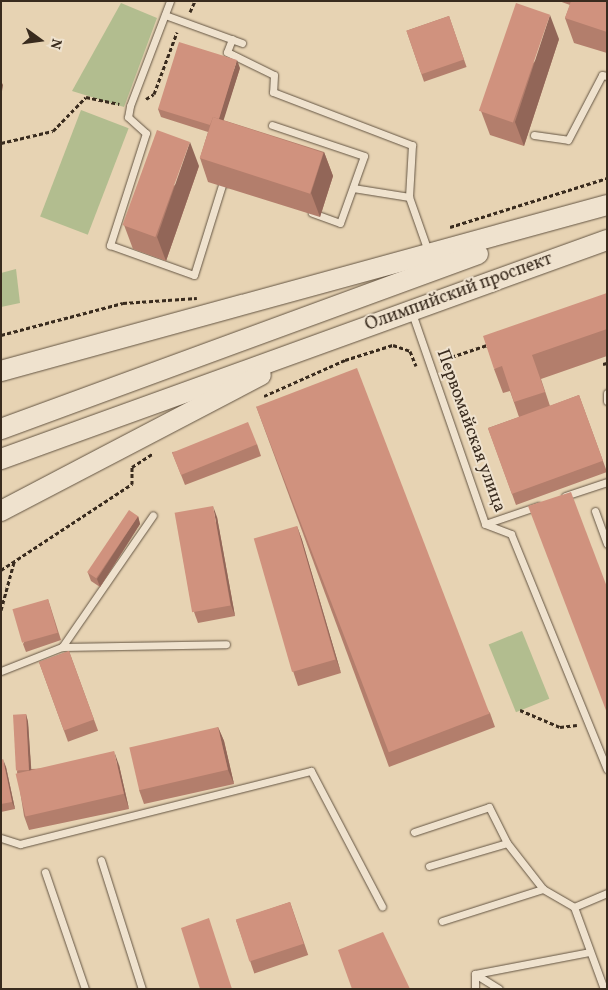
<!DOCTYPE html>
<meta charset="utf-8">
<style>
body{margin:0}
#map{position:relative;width:608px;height:990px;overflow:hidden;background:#e7d3b3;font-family:Vollkorn,serif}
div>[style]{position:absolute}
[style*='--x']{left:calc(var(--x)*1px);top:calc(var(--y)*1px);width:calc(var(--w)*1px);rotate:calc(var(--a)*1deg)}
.green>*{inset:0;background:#b2bd8f;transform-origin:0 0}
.path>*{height:3px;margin-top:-1.5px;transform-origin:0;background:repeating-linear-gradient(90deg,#392b1e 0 4px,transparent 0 6.5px)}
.roads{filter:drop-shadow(0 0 1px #645543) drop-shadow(0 0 1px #645543)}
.service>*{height:7px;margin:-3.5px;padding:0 3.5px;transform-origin:3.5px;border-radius:3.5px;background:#efe2ce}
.secondary>*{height:20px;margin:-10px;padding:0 10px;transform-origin:10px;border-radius:10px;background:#efe2ce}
.wall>*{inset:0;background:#b37e6c;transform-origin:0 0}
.shaded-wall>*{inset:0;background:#926658}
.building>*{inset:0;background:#d0927e;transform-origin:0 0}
span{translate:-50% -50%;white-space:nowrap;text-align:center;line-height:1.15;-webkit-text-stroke:4px #efe2ce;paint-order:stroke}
.street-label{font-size:18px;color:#392b1e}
.frame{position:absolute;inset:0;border:2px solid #392b1e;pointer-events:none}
.north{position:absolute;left:15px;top:15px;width:50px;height:50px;-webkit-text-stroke:4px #efe2ce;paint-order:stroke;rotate:104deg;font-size:14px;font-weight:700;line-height:20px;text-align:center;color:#392b1e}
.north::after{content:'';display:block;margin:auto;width:18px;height:22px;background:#392b1e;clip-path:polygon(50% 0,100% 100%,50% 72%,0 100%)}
</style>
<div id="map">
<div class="green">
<div style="clip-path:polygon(121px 3px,157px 18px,124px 107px,72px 91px)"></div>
<div style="left:81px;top:110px;width:51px;height:114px;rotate:21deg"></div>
<div style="clip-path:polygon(16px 269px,20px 303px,1px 307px,1px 273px)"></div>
<div style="left:522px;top:631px;width:73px;height:36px;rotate:68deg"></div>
</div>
<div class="path">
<div style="--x:190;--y:12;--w:12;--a:-66"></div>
<div style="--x:146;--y:99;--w:9;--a:-32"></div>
<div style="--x:154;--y:94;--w:66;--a:-69.6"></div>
<div style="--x:1;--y:143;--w:53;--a:-13"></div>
<div style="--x:53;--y:131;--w:47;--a:-45.9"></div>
<div style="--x:86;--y:97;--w:34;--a:12"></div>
<div style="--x:450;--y:227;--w:164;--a:-17.3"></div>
<div style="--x:1;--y:335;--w:126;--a:-14.7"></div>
<div style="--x:123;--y:303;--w:74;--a:-3.9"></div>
<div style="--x:439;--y:361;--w:54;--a:-18.4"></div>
<div style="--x:603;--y:364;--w:4;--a:-14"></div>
<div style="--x:264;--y:396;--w:89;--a:-24"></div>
<div style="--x:345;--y:360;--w:50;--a:-17.4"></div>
<div style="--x:393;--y:345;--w:18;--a:19"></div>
<div style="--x:410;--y:351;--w:16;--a:68"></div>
<div style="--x:1;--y:570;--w:157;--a:-33.3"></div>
<div style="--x:132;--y:484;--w:17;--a:-90"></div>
<div style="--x:132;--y:467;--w:24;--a:-33"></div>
<div style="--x:1;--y:610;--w:50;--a:-74.8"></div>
<div style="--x:520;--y:710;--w:43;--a:23"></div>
<div style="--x:560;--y:727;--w:17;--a:-7"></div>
</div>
<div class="roads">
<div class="service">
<div style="--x:170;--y:1;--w:112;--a:110.9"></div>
<div style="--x:130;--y:106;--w:11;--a:100"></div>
<div style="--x:128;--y:117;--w:24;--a:42"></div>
<div style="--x:146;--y:133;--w:118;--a:107.8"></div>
<div style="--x:110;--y:245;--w:89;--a:19.7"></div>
<div style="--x:194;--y:275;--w:97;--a:-72.7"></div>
<div style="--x:223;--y:182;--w:4;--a:14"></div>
<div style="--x:165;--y:15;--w:82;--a:20"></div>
<div style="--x:232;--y:39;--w:14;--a:111"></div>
<div style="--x:227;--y:52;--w:52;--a:26.1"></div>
<div style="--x:274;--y:75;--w:17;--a:93"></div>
<div style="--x:273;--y:92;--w:149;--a:20.9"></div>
<div style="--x:412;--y:145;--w:52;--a:93.3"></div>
<div style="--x:272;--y:125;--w:97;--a:18.6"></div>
<div style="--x:364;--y:156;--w:71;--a:109.7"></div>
<div style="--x:340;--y:223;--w:30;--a:-160"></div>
<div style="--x:534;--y:135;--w:34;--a:8"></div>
<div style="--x:568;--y:140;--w:73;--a:-62.4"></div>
<div style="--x:602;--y:75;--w:5;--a:11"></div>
<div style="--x:353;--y:188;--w:57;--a:9.1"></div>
<div style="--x:409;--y:197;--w:57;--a:70.6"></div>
<div style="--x:412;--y:313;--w:223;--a:70.9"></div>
<div style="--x:485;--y:524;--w:28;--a:21"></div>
<div style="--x:511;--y:534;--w:254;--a:67.8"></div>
<div style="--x:607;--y:393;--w:8;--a:90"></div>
<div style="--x:565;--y:496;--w:44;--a:-18.4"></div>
<div style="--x:595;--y:511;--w:35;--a:70"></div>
<div style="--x:485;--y:524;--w:56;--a:-18.8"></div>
<div style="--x:62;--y:647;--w:160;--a:-55.4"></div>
<div style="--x:1;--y:671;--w:66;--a:-21.5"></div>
<div style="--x:62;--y:647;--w:164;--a:-1"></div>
<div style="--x:414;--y:832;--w:79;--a:-18.4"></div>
<div style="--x:489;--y:807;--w:40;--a:63.4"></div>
<div style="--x:1;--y:838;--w:20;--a:18"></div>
<div style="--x:20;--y:844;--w:300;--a:-14.1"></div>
<div style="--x:311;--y:771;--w:153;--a:62.3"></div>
<div style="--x:101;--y:860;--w:135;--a:72.4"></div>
<div style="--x:429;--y:866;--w:81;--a:-16.4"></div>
<div style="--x:507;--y:843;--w:58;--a:52"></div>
<div style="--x:45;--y:872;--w:124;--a:71.1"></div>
<div style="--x:442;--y:921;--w:106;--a:-17.6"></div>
<div style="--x:543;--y:889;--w:36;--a:30"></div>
<div style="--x:475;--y:974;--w:28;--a:32"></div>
<div style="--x:475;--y:989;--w:15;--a:-90"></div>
<div style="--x:475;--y:974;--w:116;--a:-10.9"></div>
<div style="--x:604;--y:989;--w:87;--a:-110.1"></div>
<div style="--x:574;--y:907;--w:36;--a:-23"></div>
</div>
<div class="secondary">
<div style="--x:1;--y:371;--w:628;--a:-15.32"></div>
<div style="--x:1;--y:429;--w:508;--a:-20.15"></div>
<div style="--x:1;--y:459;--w:644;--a:-19.87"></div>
<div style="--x:1;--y:511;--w:293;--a:-27.6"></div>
</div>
</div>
<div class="wall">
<div style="clip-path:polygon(559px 1px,607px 1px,607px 53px,574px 43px,565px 18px,570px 5px)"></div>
<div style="left:449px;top:16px;width:54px;height:45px;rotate:71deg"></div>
<div style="clip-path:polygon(559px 39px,524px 146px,490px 135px,481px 111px)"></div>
<div style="clip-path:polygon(240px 68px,223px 120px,324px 152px,333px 176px,320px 217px,208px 182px,200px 158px,208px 132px,161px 117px,158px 109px)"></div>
<div style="clip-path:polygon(199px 166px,166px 261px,133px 249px,124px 225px)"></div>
<div style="clip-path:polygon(607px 293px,607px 356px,541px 379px,550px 406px,579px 395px,607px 472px,516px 505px,488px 428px,519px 417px,510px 391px,503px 393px,494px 369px)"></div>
<div style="clip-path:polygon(256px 406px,490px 713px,495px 727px,389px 767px)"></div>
<div style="clip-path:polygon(257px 444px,261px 456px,185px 485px,172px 452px)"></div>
<div style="clip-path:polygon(138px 516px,140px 524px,100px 587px,91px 581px,88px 573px)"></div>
<div style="clip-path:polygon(217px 517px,235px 616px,198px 623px,194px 612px)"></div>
<div style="clip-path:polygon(297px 526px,302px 540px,341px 673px,298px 686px,293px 671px)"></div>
<div style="clip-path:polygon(48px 599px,61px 640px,26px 652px,23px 644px)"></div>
<div style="left:69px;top:651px;width:85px;height:32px;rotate:70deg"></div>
<div style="clip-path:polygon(26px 714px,28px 722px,31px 769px,119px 765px,129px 809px,29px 830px,24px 816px,17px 772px)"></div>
<div style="clip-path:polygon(218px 727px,224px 741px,234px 784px,144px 804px,139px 790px)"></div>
<div style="clip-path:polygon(1px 760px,6px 767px,15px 809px,1px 812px)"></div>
<div style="left:290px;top:902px;width:56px;height:57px;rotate:71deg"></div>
</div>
<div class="shaded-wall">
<div style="clip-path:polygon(550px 15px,559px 39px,524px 146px,515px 122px)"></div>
<div style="clip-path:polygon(237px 60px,240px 68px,219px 135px,216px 127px)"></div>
<div style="clip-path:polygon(1px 81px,3px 85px,1px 97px)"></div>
<div style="clip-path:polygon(190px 142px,199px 166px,166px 261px,157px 237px)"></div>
<div style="clip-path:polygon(324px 152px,333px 176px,320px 217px,311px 193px)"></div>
<div style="clip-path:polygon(213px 506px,217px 517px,235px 616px,231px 605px)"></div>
<div style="clip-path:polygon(138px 516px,140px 524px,100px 587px,97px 579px)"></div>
<div style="clip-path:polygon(297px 526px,302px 540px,341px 673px,336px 659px)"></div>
<div style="clip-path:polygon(26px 714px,28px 722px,32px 780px,29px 773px)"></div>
<div style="clip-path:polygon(218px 727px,224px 741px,234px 784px,228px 770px)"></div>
<div style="clip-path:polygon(114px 751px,119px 765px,129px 809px,124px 794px)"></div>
<div style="clip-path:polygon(3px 759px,6px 767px,15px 809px,12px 802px)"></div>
</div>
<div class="building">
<div style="clip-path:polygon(571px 1px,607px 1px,607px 32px,565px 18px)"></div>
<div style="left:516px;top:3px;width:36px;height:114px;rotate:19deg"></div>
<div style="left:449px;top:16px;width:46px;height:45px;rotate:71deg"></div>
<div style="clip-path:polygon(179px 42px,237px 60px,219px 119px,213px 117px,210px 125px,158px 109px)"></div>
<div style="left:213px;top:117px;width:116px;height:43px;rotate:18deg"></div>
<div style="left:157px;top:130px;width:35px;height:101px;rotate:20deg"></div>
<div style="clip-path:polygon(607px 293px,607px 329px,532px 355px,545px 392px,514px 402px,502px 366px,494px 369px,483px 336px)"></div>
<div style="left:357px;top:368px;width:370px;height:108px;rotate:69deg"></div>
<div style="left:579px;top:395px;width:70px;height:97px;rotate:70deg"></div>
<div style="left:248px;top:422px;width:24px;height:82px;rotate:68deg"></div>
<div style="clip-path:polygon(571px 492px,607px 587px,607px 713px,528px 506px)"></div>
<div style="left:213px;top:506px;width:101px;height:39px;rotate:80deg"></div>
<div style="left:129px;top:510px;width:11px;height:75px;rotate:34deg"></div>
<div style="left:297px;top:526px;width:139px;height:45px;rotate:74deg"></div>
<div style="left:48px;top:599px;width:35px;height:37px;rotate:74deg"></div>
<div style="left:69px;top:651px;width:73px;height:32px;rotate:70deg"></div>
<div style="left:26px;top:714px;width:56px;height:13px;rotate:87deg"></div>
<div style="left:218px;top:727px;width:44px;height:91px;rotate:77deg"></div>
<div style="left:114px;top:751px;width:44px;height:101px;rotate:77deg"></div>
<div style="clip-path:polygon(3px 759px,12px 802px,1px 804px,1px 760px)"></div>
<div style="left:290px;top:902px;width:44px;height:57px;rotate:72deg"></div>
<div style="clip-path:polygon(209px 918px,232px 989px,200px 989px,181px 928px)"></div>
<div style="clip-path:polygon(383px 932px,410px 989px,352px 989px,338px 950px)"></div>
</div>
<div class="street-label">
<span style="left:459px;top:293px;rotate:-20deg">Олимпийский проспект</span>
<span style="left:470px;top:431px;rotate:70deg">Первомайская улица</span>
</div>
<div class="frame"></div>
<div class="north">N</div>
</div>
